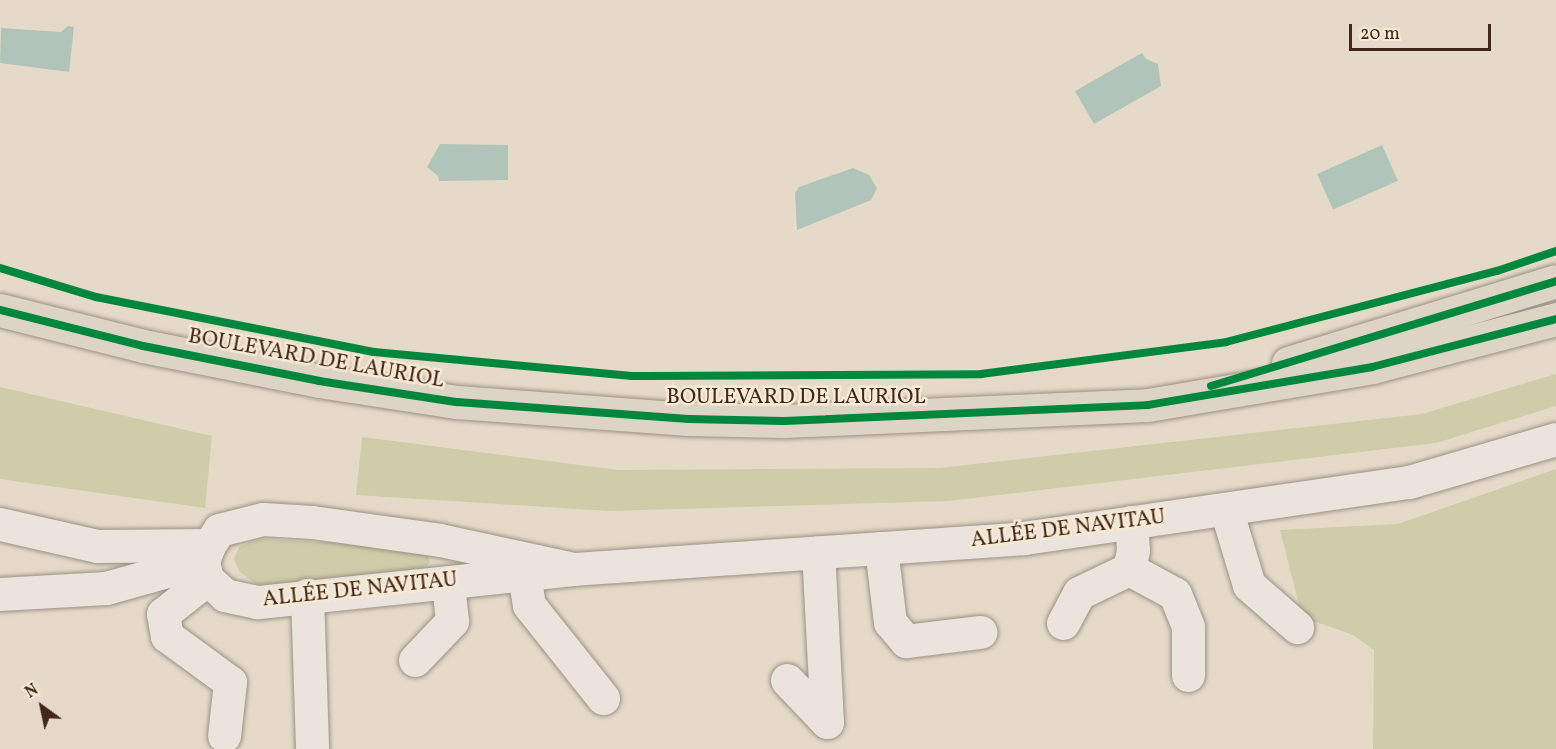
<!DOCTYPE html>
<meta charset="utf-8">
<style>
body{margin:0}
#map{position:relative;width:1556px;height:749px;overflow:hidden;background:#e5dac8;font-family:Vollkorn,serif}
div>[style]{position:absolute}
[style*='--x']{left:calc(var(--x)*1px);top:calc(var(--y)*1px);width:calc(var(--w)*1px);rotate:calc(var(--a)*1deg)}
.green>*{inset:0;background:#cecca9}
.water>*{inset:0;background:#b1c4b9;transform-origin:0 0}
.roads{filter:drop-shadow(0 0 2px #9b9186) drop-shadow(0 0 2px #9b9186)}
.minor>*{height:33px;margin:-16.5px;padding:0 16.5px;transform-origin:16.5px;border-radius:16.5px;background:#eae4dc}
.major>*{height:33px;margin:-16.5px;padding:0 16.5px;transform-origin:16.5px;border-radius:16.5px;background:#ddd4c6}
.cycleway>*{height:8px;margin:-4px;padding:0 4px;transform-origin:4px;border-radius:4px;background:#00873e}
span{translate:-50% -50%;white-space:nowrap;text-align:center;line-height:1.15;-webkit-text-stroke:5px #f7e9d3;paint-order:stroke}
.street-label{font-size:22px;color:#412619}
.north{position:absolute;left:12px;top:677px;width:60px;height:60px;-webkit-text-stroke:4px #f7e9d3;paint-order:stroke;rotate:327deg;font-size:16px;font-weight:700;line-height:24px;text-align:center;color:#412619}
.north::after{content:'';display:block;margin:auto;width:21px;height:27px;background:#412619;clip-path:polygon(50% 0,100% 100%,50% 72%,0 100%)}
.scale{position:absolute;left:1349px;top:24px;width:142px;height:27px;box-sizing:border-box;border:3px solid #412619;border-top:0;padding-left:8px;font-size:18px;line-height:21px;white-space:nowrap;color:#412619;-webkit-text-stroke:4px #f7e9d3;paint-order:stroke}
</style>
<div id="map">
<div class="green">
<div style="clip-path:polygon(1556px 374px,1556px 406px,1436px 443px,948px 501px,609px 511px,356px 495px,362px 437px,618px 470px,939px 468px,1422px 414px)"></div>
<div style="clip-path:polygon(0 387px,212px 436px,205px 508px,0 479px)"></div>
<div style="clip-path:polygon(1556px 469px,1556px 749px,1373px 749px,1374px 650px,1353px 635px,1302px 617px,1280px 530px,1398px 524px)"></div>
<div style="clip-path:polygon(258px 539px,412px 546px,427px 552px,430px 563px,417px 573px,257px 585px,239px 571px,234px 559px,239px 547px)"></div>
</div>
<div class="water">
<div style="clip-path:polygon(68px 26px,74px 27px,69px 72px,0 63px,1px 28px,61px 32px)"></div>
<div style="clip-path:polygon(1142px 53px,1146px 59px,1158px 64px,1161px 86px,1094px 124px,1075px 91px)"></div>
<div style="clip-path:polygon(440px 144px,508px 145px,508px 180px,439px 181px,438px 176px,427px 167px)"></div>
<div style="left:1382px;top:145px;width:39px;height:71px;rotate:66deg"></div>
<div style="clip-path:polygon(853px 168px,869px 175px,877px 188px,871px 200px,797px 230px,795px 193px,799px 187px)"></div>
</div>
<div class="roads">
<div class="minor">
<div style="--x:1226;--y:509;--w:79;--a:73.2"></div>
<div style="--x:1249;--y:585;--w:64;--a:41.2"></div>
<div style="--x:263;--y:519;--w:49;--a:3.5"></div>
<div style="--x:312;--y:522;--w:129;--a:8"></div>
<div style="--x:440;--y:540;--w:136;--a:12.3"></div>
<div style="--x:573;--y:569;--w:318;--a:174"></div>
<div style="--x:257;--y:602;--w:33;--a:-168"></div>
<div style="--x:225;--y:595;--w:24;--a:-138"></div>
<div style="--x:207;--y:579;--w:18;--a:-103"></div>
<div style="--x:203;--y:561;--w:17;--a:-69"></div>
<div style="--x:209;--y:545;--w:18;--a:-56"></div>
<div style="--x:219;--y:530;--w:45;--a:-14"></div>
<div style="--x:0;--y:524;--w:99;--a:12.8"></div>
<div style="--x:97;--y:546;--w:112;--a:-0.5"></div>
<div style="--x:881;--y:548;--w:75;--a:83.1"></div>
<div style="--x:890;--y:622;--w:25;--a:50"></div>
<div style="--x:906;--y:641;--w:75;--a:-6.9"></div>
<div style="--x:573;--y:569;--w:452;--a:-3.9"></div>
<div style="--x:1024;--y:538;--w:389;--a:-8.3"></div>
<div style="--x:1409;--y:482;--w:153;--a:-16.3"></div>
<div style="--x:1129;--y:569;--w:52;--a:28.5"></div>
<div style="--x:1175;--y:594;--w:35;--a:68"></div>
<div style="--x:1188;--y:627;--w:48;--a:90"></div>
<div style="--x:524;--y:574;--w:31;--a:81"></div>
<div style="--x:529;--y:605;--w:119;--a:51.5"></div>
<div style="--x:207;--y:579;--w:56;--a:141.5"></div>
<div style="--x:163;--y:614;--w:22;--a:80"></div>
<div style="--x:167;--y:636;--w:78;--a:36.1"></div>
<div style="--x:230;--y:682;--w:54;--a:96.3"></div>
<div style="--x:0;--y:594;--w:106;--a:-3.2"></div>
<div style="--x:106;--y:588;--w:101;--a:-15.6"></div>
<div style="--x:307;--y:595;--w:154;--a:88.1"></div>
<div style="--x:1063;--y:623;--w:34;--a:-62"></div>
<div style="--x:1079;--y:593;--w:55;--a:-25.6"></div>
<div style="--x:1129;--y:569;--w:19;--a:-78"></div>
<div style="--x:1133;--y:550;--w:28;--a:-94"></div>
<div style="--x:415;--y:660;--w:54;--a:-46.5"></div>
<div style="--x:452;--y:621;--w:39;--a:-96"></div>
<div style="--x:787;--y:680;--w:58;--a:46.4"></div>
<div style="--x:827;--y:722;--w:170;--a:-93"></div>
</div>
<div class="major">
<div style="--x:0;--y:310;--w:147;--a:14.1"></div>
<div style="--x:143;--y:346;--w:179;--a:11.2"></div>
<div style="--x:319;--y:381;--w:140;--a:8.7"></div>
<div style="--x:457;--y:402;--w:232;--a:4.2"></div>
<div style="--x:688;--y:419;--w:96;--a:1.2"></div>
<div style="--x:784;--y:421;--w:364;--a:-2.5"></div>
<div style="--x:1148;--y:405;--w:227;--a:-9.6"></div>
<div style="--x:1372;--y:367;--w:190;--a:-14.6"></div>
<div style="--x:1288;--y:363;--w:280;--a:-17"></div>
</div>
</div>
<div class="cycleway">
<div style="--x:0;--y:268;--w:100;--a:16.8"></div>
<div style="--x:96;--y:297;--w:283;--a:11.2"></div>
<div style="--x:374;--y:352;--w:259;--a:5.3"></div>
<div style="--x:632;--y:376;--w:349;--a:-0.3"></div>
<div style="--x:981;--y:374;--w:247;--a:-7.4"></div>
<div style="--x:1226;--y:342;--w:280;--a:-14.7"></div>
<div style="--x:1497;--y:271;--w:62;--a:-18.7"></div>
<div style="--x:0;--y:310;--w:147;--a:14.1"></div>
<div style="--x:143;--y:346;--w:179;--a:11.2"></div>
<div style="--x:319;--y:381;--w:140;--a:8.7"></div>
<div style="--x:457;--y:402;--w:232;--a:4.2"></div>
<div style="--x:688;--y:419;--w:96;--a:1.2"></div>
<div style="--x:784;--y:421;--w:364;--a:-2.5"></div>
<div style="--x:1148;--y:405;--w:227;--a:-9.6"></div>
<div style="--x:1372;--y:367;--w:190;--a:-14.6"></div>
<div style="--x:1211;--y:386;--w:361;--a:-16.9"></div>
</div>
<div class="street-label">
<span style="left:316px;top:359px;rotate:10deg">BOULEVARD DE LAURIOL</span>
<span style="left:796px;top:398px">BOULEVARD DE LAURIOL</span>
<span style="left:1068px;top:529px;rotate:-7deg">ALLÉE DE NAVITAU</span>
<span style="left:360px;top:590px;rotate:-6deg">ALLÉE DE NAVITAU</span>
</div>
<div class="north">N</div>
<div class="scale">20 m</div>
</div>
